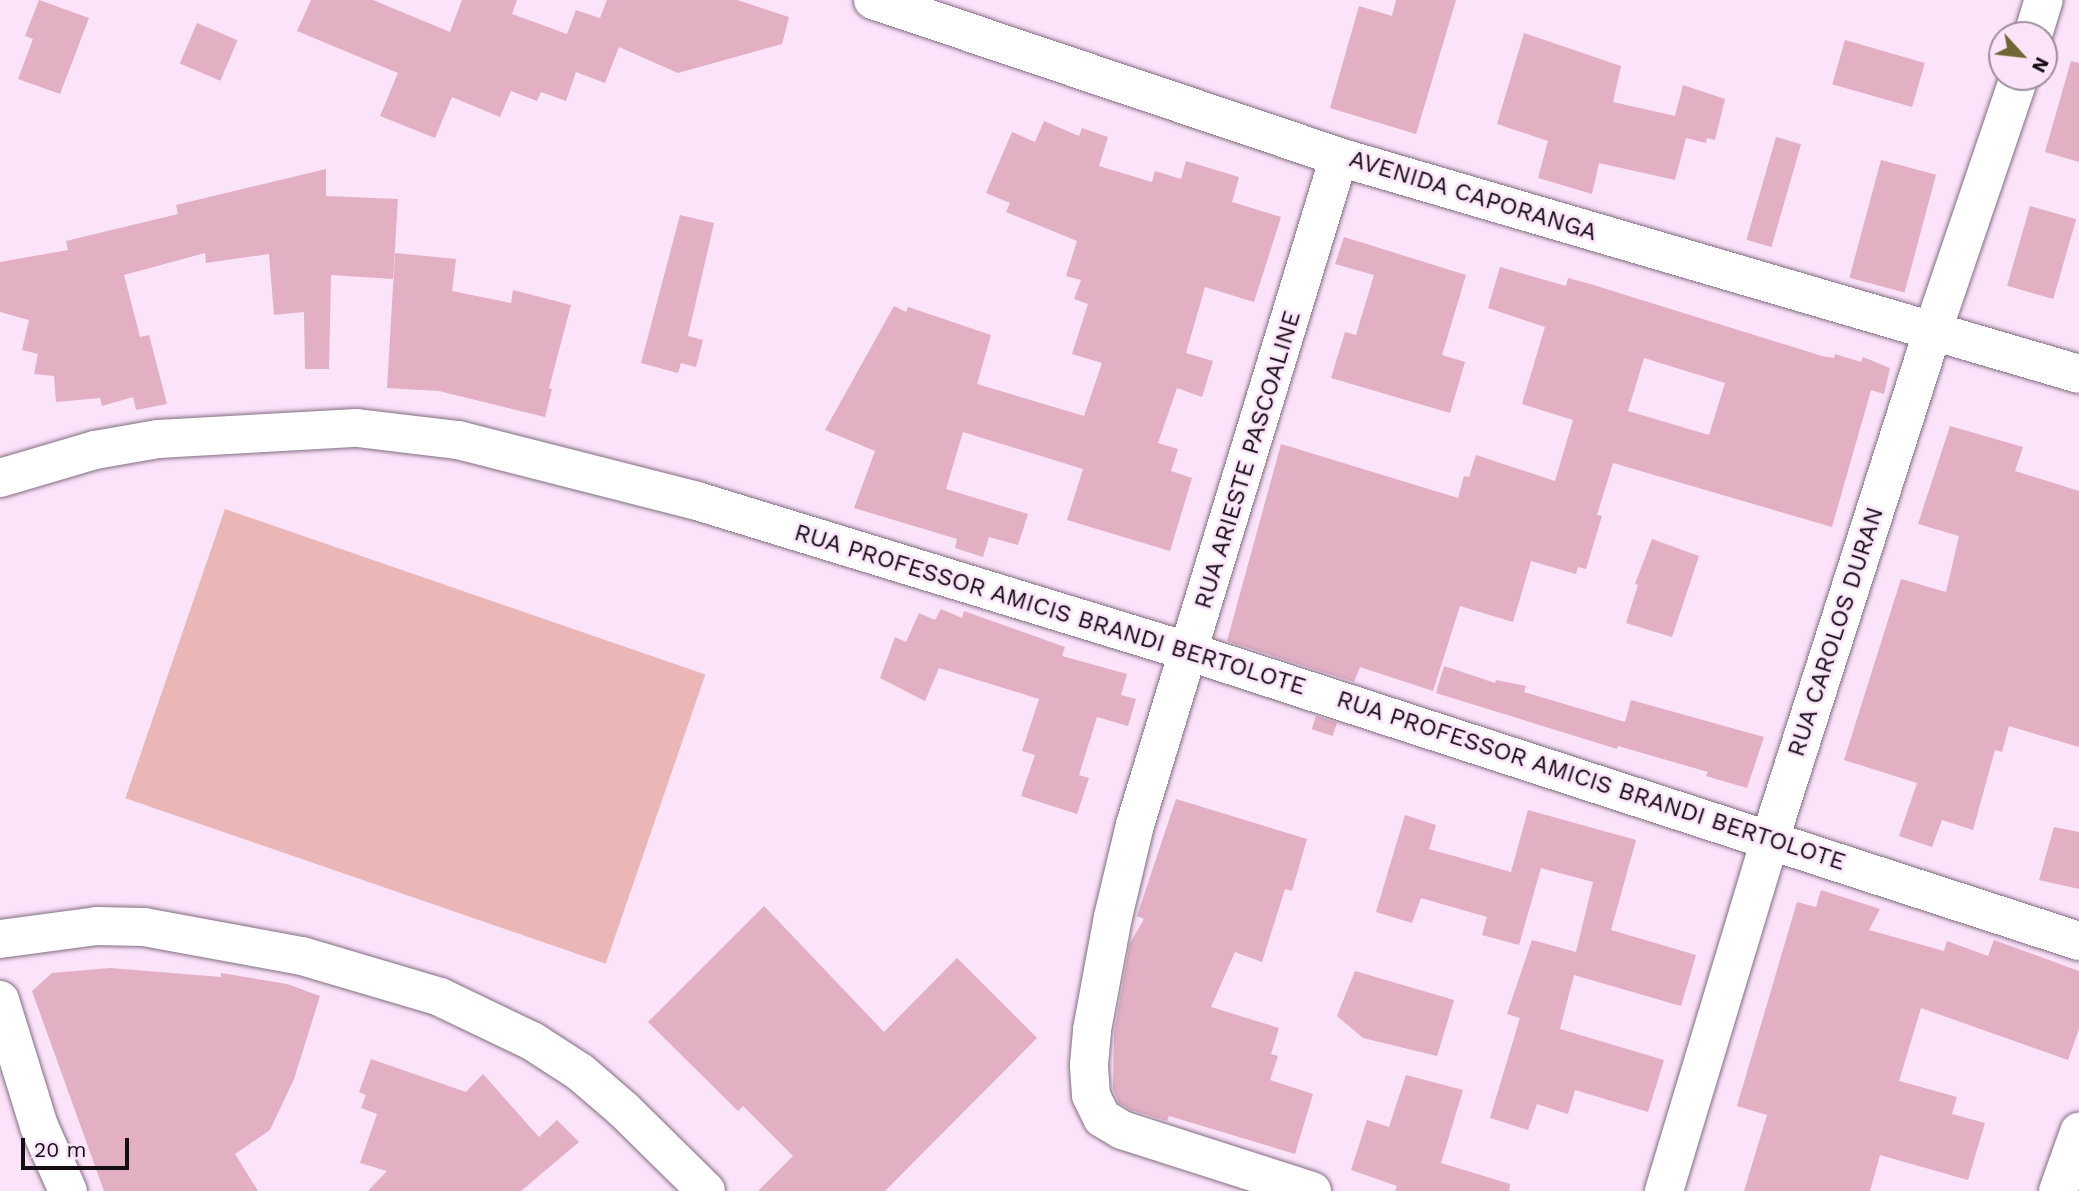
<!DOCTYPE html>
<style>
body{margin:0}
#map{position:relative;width:2079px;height:1191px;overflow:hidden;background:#fbe3fa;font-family:"Work Sans",sans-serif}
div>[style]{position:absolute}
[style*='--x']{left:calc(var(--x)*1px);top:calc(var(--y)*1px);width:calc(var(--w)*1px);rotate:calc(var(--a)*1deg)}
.green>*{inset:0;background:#eab7b6;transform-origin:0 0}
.building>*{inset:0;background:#e2afc3;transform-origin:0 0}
.roads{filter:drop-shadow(0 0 2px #826e82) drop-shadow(0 0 2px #826e82)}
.minor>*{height:38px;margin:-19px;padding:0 19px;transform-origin:19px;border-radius:19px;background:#fff}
span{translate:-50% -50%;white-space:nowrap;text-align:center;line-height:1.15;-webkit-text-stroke:5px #fbe3fa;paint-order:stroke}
.street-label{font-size:24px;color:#150d14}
.north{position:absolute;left:1988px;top:21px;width:70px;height:70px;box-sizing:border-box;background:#fbe3fa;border:2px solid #9f8d9e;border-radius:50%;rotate:117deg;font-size:19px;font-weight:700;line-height:28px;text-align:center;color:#150d14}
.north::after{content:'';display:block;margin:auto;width:24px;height:32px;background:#716734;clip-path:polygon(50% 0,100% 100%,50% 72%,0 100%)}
.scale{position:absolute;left:21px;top:1138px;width:108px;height:32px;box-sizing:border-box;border:4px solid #150d14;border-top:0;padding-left:9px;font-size:21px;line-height:24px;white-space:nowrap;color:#150d14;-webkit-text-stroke:5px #fbe3fa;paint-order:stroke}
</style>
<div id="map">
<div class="green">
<div style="left:225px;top:509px;width:508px;height:306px;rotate:19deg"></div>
</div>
<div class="building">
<div style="clip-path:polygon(39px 0,89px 18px,60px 94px,18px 79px,33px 39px,25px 36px)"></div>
<div style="clip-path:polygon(311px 0,373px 0,450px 32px,462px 0,517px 0,512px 14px,567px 34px,576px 10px,600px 18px,607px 0,737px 0,789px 17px,782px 44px,678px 73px,619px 47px,605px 83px,576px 72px,566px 101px,541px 92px,537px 101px,511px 91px,500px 117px,452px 97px,435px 138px,380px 116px,398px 73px,297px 31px)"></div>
<div style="clip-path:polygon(1396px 0,1456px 0,1416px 134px,1330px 108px,1359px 6px,1392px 16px)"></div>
<div style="left:197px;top:23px;width:44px;height:44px;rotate:23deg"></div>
<div style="clip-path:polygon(1524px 33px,1621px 66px,1613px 102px,1675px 116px,1683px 85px,1725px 99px,1715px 140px,1707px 138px,1706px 143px,1686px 138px,1675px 180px,1599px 163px,1592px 194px,1538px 178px,1548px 141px,1497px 124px)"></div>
<div style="left:1845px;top:40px;width:83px;height:46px;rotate:16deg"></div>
<div style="clip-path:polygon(2071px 61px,2079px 63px,2079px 162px,2045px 152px)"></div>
<div style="clip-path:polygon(1044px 121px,1079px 136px,1082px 128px,1108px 137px,1099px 166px,1152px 182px,1155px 171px,1181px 179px,1186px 161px,1239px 177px,1232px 202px,1281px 217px,1254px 302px,1205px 287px,1186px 353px,1213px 361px,1202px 397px,1177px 388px,1158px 443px,1178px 449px,1171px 471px,1192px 478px,1170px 551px,1067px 520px,1083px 469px,963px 432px,946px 489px,1028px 514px,1018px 545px,989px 537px,983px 557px,955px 548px,957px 539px,854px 508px,875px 451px,825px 430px,894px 306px,906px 312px,908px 307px,991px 335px,977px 384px,1084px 416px,1102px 363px,1072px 354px,1088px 304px,1074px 299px,1081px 280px,1066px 276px,1077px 241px,1006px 212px,1010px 203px,986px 193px,1012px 132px,1035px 142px)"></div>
<div style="left:1776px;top:137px;width:26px;height:107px;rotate:16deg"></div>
<div style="left:1881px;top:160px;width:57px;height:122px;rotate:15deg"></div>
<div style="clip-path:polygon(326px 169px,326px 196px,398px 199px,393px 279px,331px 275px,329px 369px,305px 369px,304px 312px,274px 315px,269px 254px,206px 263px,205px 253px,124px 275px,140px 337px,149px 335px,167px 404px,136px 410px,133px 397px,102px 406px,100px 398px,56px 402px,54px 376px,34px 374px,38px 354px,22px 350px,29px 320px,0 312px,0 262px,68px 250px,66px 241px,178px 214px,176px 205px)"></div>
<div style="left:2030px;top:206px;width:48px;height:83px;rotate:16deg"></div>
<div style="clip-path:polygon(680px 215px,714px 223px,688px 336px,703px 340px,696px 367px,681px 363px,678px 373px,641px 363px)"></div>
<div style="clip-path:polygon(1344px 237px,1466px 275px,1442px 355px,1465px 362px,1450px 413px,1331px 378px,1345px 332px,1356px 335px,1374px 275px,1335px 264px)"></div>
<div style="clip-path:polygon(395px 253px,456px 259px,452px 291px,511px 303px,513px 290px,571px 305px,549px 388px,552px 389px,545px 417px,439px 391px,387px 388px)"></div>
<div style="clip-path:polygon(evenodd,1500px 267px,1566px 286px,1568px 278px,1587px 283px,1822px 356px,1834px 358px,1835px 354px,1861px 362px,1863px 357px,1890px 368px,1884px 394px,1871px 390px,1832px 527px,1613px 463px,1597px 515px,1602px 516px,1586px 569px,1578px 567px,1576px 574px,1531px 561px,1513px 622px,1460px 606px,1433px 691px,1360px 667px,1354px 682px,1227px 641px,1281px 444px,1458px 498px,1464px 476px,1469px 477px,1476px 455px,1555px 481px,1573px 420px,1522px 404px,1545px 327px,1488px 308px,1500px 267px,1644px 358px,1725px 383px,1709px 435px,1628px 411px,1644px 358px)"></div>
<div style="clip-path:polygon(1950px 426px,2023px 447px,2015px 471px,2079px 491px,2079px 747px,2009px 726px,2002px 752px,1995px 750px,1973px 830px,1942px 820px,1932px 847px,1899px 836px,1917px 783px,1844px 760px,1901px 579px,1946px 592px,1959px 536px,1918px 524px)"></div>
<div style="clip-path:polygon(1652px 539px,1699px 556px,1672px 637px,1626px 623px,1638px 585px,1635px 584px)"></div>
<div style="clip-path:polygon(941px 609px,962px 618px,964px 611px,1065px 647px,1062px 656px,1127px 674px,1121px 695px,1136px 699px,1128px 726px,1097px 717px,1079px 775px,1089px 778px,1077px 814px,1021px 796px,1035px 755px,1022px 751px,1039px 699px,939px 668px,925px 701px,880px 678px,895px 637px,906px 642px,919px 613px,935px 620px)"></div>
<div style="clip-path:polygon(1444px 666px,1495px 683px,1496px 680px,1526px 686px,1524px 692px,1625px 722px,1631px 700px,1764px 737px,1747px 788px,1706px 776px,1708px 772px,1618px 746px,1617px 749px,1436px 693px)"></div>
<div style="left:1316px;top:716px;width:22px;height:14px;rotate:18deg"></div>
<div style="clip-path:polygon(1176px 799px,1307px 839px,1292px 891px,1285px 889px,1262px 962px,1235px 952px,1211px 1007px,1279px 1028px,1271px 1054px,1278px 1056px,1270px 1080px,1313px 1094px,1295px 1154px,1169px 1116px,1167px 1121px,1131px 1110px,1119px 1103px,1113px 1089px,1114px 1033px,1130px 943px,1144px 919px,1137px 916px)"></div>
<div style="clip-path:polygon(1528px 810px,1636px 840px,1611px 930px,1696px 955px,1681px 1006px,1574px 975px,1560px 1029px,1664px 1060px,1648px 1112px,1575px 1090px,1568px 1114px,1537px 1104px,1528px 1130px,1490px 1118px,1520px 1018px,1507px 1014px,1532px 940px,1576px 952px,1593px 882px,1541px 868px,1519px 945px,1482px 935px,1487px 917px,1421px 898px,1412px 923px,1376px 912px,1405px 815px,1436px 825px,1429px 849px,1511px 872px)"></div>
<div style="clip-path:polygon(2054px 827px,2079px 832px,2079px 889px,2039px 880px)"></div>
<div style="clip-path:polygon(1821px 890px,1880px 909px,1869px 930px,1944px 951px,1947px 941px,1988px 956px,1994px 940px,2079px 971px,2079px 1029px,2068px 1060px,1921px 1008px,1899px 1081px,1957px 1097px,1952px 1114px,1985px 1123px,1968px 1180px,1880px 1155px,1870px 1191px,1744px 1191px,1767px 1115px,1737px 1106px,1797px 902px,1816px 907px)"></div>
<div style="clip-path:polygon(764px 906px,884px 1032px,957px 958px,1037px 1038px,885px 1191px,758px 1191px,793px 1156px,743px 1106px,738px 1111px,648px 1022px)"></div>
<div style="clip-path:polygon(110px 968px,221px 977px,221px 973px,287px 984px,320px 996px,294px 1079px,270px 1130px,235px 1154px,258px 1191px,104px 1191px,32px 991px,52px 973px)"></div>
<div style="clip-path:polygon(1355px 971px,1454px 1000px,1437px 1056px,1363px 1038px,1337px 1016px)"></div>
<div style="clip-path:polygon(371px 1059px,466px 1092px,483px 1074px,539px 1137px,557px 1120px,579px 1142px,521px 1191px,368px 1191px,387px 1171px,360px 1163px,377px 1114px,361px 1108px,366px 1095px,359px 1092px)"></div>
<div style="clip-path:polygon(1406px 1075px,1463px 1090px,1441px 1163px,1510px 1184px,1509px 1191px,1395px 1191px,1397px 1186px,1351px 1170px,1367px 1120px,1389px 1127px)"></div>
</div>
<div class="roads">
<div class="minor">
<div style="--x:873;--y:0;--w:492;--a:18.6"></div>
<div style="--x:1339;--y:157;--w:771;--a:16.34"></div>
<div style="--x:2033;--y:35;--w:37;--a:-73"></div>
<div style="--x:0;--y:478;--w:99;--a:-16.4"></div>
<div style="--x:95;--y:450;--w:64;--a:-9.9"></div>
<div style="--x:158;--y:439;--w:199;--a:-3.2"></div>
<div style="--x:357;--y:428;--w:102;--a:6.8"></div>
<div style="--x:458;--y:440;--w:247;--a:14.3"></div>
<div style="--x:697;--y:501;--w:516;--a:17.03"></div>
<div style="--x:1190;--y:652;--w:935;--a:18.01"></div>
<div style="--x:0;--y:939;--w:98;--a:-7.6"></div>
<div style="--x:97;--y:926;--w:47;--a:1.2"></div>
<div style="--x:144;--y:927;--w:161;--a:10.4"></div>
<div style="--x:302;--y:956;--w:144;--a:16.5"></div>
<div style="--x:440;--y:997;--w:102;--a:25.6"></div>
<div style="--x:532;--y:1041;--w:57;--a:32.9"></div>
<div style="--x:580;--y:1072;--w:58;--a:40.8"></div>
<div style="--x:624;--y:1110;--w:115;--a:44.6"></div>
<div style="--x:0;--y:1000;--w:132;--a:72.8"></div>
<div style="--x:39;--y:1126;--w:71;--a:66"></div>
<div style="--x:1312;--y:1191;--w:200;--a:-162.2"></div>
<div style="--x:1122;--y:1130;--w:23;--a:-149"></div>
<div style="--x:1102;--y:1118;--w:25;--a:-116"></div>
<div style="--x:1091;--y:1095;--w:30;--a:-94"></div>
<div style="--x:1089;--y:1065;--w:35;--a:-85"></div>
<div style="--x:1092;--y:1030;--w:115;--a:-79.5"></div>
<div style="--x:1113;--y:917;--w:95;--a:-76.6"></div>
<div style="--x:1135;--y:825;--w:698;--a:-73.02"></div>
<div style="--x:1664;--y:1191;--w:368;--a:-73.2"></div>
<div style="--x:1770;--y:839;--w:531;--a:-72.25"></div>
<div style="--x:1932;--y:333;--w:270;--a:-71.2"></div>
<div style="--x:2058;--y:1191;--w:63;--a:-70.4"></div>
</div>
</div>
<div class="street-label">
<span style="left:1473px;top:196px;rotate:17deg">AVENIDA CAPORANGA</span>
<span style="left:1248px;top:460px;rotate:-73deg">RUA ARIESTE PASCOALINE</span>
<span style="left:1050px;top:610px;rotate:17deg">RUA PROFESSOR AMICIS BRANDI BERTOLOTE</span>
<span style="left:1836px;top:632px;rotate:-72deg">RUA CAROLOS DURAN</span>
<span style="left:1591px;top:781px;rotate:18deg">RUA PROFESSOR AMICIS BRANDI BERTOLOTE</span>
</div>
<div class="north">N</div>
<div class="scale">20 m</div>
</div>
